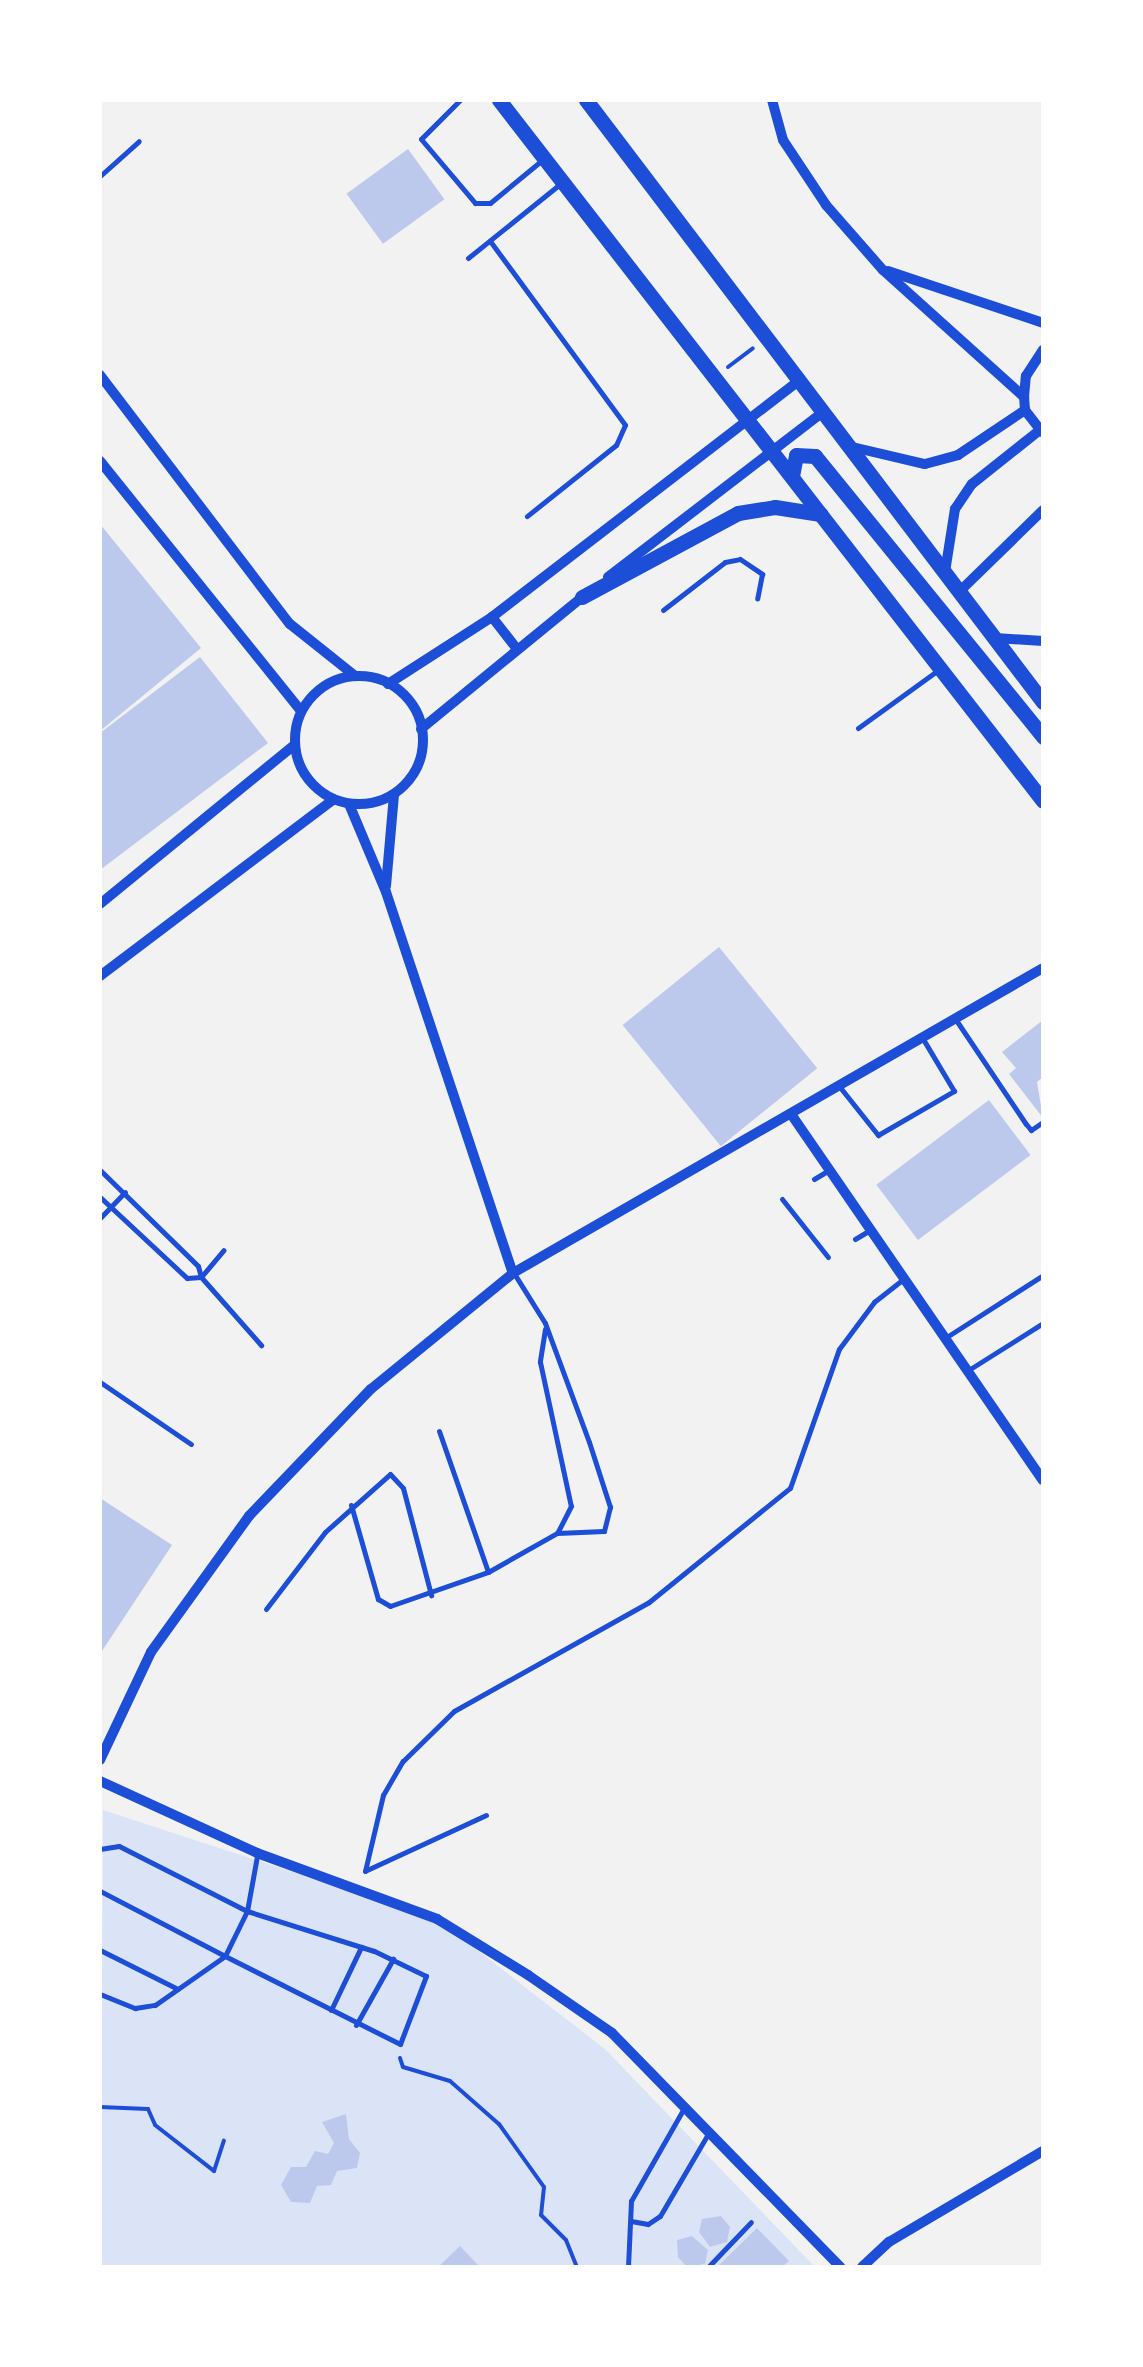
<!DOCTYPE html>
<style>
body{margin:0}
#map{position:relative;width:1143px;height:2367px;overflow:hidden;background:#f2f2f2;font-family:"Nunito Sans",sans-serif}
div>[style]{position:absolute}
[style*='--x']{left:calc(var(--x)*1px);top:calc(var(--y)*1px);width:calc(var(--w)*1px);rotate:calc(var(--a)*1deg)}
.green>*{inset:0;background:#dbe4f7}
.building>*{inset:0;background:#bdc9ec;transform-origin:0 0}
.path>*{height:4px;margin:-2px;padding:0 2px;transform-origin:2px;border-radius:2px;background:#1d4ed8}
.service>*{height:5px;margin:-2.5px;padding:0 2.5px;transform-origin:2.5px;border-radius:2.5px;background:#1d4ed8}
.minor>*{height:10px;margin:-5px;padding:0 5px;transform-origin:5px;border-radius:5px;background:#1d4ed8}
.minor>.ring{margin:-5px;padding:0;box-sizing:content-box;background:none;border:10px solid #1d4ed8;border-radius:50%}
.trunk>*{height:15px;margin:-7.5px;padding:0 7.5px;transform-origin:7.5px;border-radius:7.5px;background:#1d4ed8}
span{translate:-50% -50%;white-space:nowrap;text-align:center;line-height:1.15;-webkit-text-stroke:8px #fff;paint-order:stroke}
.frame{position:absolute;inset:0;border:102px solid #fff;pointer-events:none}
</style>
<div id="map">
<div class="green">
<div style="clip-path:polygon(103px 1810px,437px 1919px,605px 2049px,815px 2267px,100px 2267px)"></div>
</div>
<div class="building">
<div style="left:408px;top:149px;width:62px;height:76px;rotate:54deg"></div>
<div style="clip-path:polygon(100px 524px,201px 648px,100px 731px)"></div>
<div style="clip-path:polygon(200px 657px,268px 743px,100px 870px,100px 733px)"></div>
<div style="left:719px;top:947px;width:156px;height:124px;rotate:51deg"></div>
<div style="clip-path:polygon(1043px 1020px,1043px 1077px,1037px 1082px,1043px 1118px,1009px 1074px,1016px 1068px,1002px 1052px)"></div>
<div style="left:989px;top:1100px;width:69px;height:141px;rotate:53deg"></div>
<div style="clip-path:polygon(100px 1498px,172px 1545px,100px 1654px)"></div>
<div style="clip-path:polygon(346px 2114px,349px 2139px,360px 2153px,357px 2168px,337px 2171px,331px 2185px,317px 2186px,310px 2203px,291px 2202px,281px 2185px,291px 2167px,306px 2167px,315px 2151px,328px 2154px,334px 2143px,322px 2122px)"></div>
<div style="clip-path:polygon(721px 2216px,730px 2227px,727px 2242px,710px 2247px,699px 2232px,702px 2219px)"></div>
<div style="clip-path:polygon(757px 2228px,789px 2261px,782px 2267px,717px 2267px)"></div>
<div style="clip-path:polygon(692px 2236px,708px 2250px,705px 2264px,687px 2267px,678px 2257px,677px 2240px)"></div>
<div style="clip-path:polygon(460px 2246px,480px 2267px,438px 2267px)"></div>
</div>
<div class="path">
<div style="--x:728;--y:367;--w:31;--a:-37"></div>
<div style="--x:400;--y:2058;--w:9;--a:72"></div>
<div style="--x:403;--y:2067;--w:49;--a:16.6"></div>
<div style="--x:450;--y:2081;--w:65;--a:41.3"></div>
<div style="--x:499;--y:2124;--w:77;--a:54.5"></div>
<div style="--x:544;--y:2187;--w:28;--a:96"></div>
<div style="--x:541;--y:2215;--w:35;--a:45"></div>
<div style="--x:566;--y:2240;--w:29;--a:68"></div>
<div style="--x:100;--y:2107;--w:48;--a:2.4"></div>
<div style="--x:148;--y:2109;--w:17;--a:66"></div>
<div style="--x:155;--y:2125;--w:75;--a:37.9"></div>
<div style="--x:214;--y:2171;--w:32;--a:-72"></div>
</div>
<div class="service">
<div style="--x:460;--y:100;--w:55;--a:135"></div>
<div style="--x:421;--y:139;--w:84;--a:49.8"></div>
<div style="--x:475;--y:203;--w:15;--a:0"></div>
<div style="--x:490;--y:203;--w:66;--a:-39.5"></div>
<div style="--x:100;--y:176;--w:52;--a:-41.9"></div>
<div style="--x:490;--y:241;--w:228;--a:53.7"></div>
<div style="--x:625;--y:425;--w:22;--a:114"></div>
<div style="--x:616;--y:445;--w:114;--a:141.4"></div>
<div style="--x:468;--y:258;--w:118;--a:-38.8"></div>
<div style="--x:663;--y:610;--w:78;--a:-37.7"></div>
<div style="--x:725;--y:562;--w:15;--a:-11"></div>
<div style="--x:740;--y:559;--w:27;--a:34"></div>
<div style="--x:762;--y:574;--w:25;--a:101"></div>
<div style="--x:858;--y:728;--w:99;--a:-35.9"></div>
<div style="--x:956;--y:1020;--w:125;--a:56.1"></div>
<div style="--x:1026;--y:1124;--w:8;--a:50"></div>
<div style="--x:1031;--y:1130;--w:14;--a:-34"></div>
<div style="--x:839;--y:1086;--w:63;--a:51.5"></div>
<div style="--x:878;--y:1135;--w:88;--a:-30.1"></div>
<div style="--x:954;--y:1091;--w:61;--a:-120.8"></div>
<div style="--x:100;--y:1170;--w:137;--a:44.4"></div>
<div style="--x:198;--y:1266;--w:11;--a:75"></div>
<div style="--x:201;--y:1277;--w:91;--a:48.6"></div>
<div style="--x:814;--y:1179;--w:17;--a:-31"></div>
<div style="--x:100;--y:1197;--w:119;--a:43"></div>
<div style="--x:187;--y:1278;--w:14;--a:-4"></div>
<div style="--x:782;--y:1199;--w:74;--a:51.6"></div>
<div style="--x:100;--y:1218;--w:36;--a:-46"></div>
<div style="--x:855;--y:1239;--w:17;--a:-31"></div>
<div style="--x:201;--y:1277;--w:35;--a:-50"></div>
<div style="--x:545;--y:1329;--w:33;--a:99"></div>
<div style="--x:540;--y:1362;--w:147;--a:77.9"></div>
<div style="--x:571;--y:1506;--w:30;--a:117"></div>
<div style="--x:945;--y:1338;--w:117;--a:-32.7"></div>
<div style="--x:970;--y:1369;--w:86;--a:-32.2"></div>
<div style="--x:100;--y:1382;--w:110;--a:34.3"></div>
<div style="--x:439;--y:1431;--w:149;--a:70.8"></div>
<div style="--x:351;--y:1505;--w:98;--a:74"></div>
<div style="--x:378;--y:1599;--w:14;--a:30"></div>
<div style="--x:390;--y:1606;--w:104;--a:-19.1"></div>
<div style="--x:488;--y:1572;--w:79;--a:-29.5"></div>
<div style="--x:557;--y:1533;--w:47;--a:-2.4"></div>
<div style="--x:604;--y:1531;--w:25;--a:-76"></div>
<div style="--x:610;--y:1507;--w:68;--a:-107.9"></div>
<div style="--x:589;--y:1442;--w:127;--a:-110.3"></div>
<div style="--x:545;--y:1323;--w:57;--a:-122"></div>
<div style="--x:266;--y:1609;--w:97;--a:-52.5"></div>
<div style="--x:325;--y:1532;--w:87;--a:-41.7"></div>
<div style="--x:390;--y:1474;--w:19;--a:47"></div>
<div style="--x:403;--y:1488;--w:111;--a:75.3"></div>
<div style="--x:486;--y:1815;--w:133;--a:155.2"></div>
<div style="--x:365;--y:1871;--w:78;--a:-76.7"></div>
<div style="--x:383;--y:1795;--w:39;--a:-60"></div>
<div style="--x:403;--y:1761;--w:71;--a:-44.4"></div>
<div style="--x:454;--y:1711;--w:223;--a:-29.2"></div>
<div style="--x:649;--y:1602;--w:181;--a:-39"></div>
<div style="--x:790;--y:1488;--w:147;--a:-70.6"></div>
<div style="--x:839;--y:1349;--w:59;--a:-53.3"></div>
<div style="--x:874;--y:1302;--w:36;--a:-38"></div>
<div style="--x:100;--y:1849;--w:19;--a:-9"></div>
<div style="--x:119;--y:1846;--w:144;--a:26.9"></div>
<div style="--x:247;--y:1911;--w:50;--a:116.1"></div>
<div style="--x:225;--y:1956;--w:141;--a:-152.5"></div>
<div style="--x:100;--y:1950;--w:87;--a:26.6"></div>
<div style="--x:100;--y:1994;--w:38;--a:22"></div>
<div style="--x:135;--y:2008;--w:20;--a:-9"></div>
<div style="--x:155;--y:2005;--w:85;--a:-35"></div>
<div style="--x:225;--y:1956;--w:196;--a:26.7"></div>
<div style="--x:400;--y:2044;--w:73;--a:-69.1"></div>
<div style="--x:426;--y:1976;--w:58;--a:-154.3"></div>
<div style="--x:374;--y:1951;--w:133;--a:-162.5"></div>
<div style="--x:247;--y:1911;--w:56;--a:-79.7"></div>
<div style="--x:331;--y:2010;--w:70;--a:-64.5"></div>
<div style="--x:356;--y:2025;--w:76;--a:-60.7"></div>
<div style="--x:631;--y:2221;--w:17;--a:10"></div>
<div style="--x:648;--y:2224;--w:14;--a:-34"></div>
<div style="--x:660;--y:2216;--w:95;--a:-59.7"></div>
<div style="--x:628;--y:2267;--w:66;--a:-87.4"></div>
<div style="--x:631;--y:2201;--w:105;--a:-60.3"></div>
<div style="--x:708;--y:2267;--w:62;--a:-46.3"></div>
</div>
<div class="minor">
<div style="--x:772;--y:100;--w:41;--a:74.6"></div>
<div style="--x:783;--y:140;--w:78;--a:56.5"></div>
<div style="--x:826;--y:205;--w:86;--a:48.8"></div>
<div style="--x:883;--y:270;--w:190;--a:42"></div>
<div style="--x:888;--y:271;--w:163;--a:18.5"></div>
<div style="--x:100;--y:375;--w:313;--a:52.7"></div>
<div style="--x:290;--y:624;--w:82;--a:38.6"></div>
<div style="--x:1042;--y:432;--w:28;--a:-128"></div>
<div style="--x:1025;--y:410;--w:13;--a:-94"></div>
<div style="--x:1024;--y:397;--w:21;--a:-85"></div>
<div style="--x:1026;--y:376;--w:31;--a:-57"></div>
<div style="--x:848;--y:446;--w:79;--a:13.2"></div>
<div style="--x:925;--y:464;--w:34;--a:-15"></div>
<div style="--x:958;--y:455;--w:81;--a:-33.9"></div>
<div style="--x:100;--y:461;--w:321;--a:51.2"></div>
<div style="--x:945;--y:572;--w:64;--a:-81"></div>
<div style="--x:955;--y:509;--w:30;--a:-56"></div>
<div style="--x:972;--y:484;--w:87;--a:-38.5"></div>
<div style="--x:608;--y:577;--w:270;--a:-37.5"></div>
<div style="--x:959;--y:592;--w:117;--a:-44.3"></div>
<div style="--x:492;--y:617;--w:39;--a:52"></div>
<div style="--x:995;--y:638;--w:48;--a:3.6"></div>
<div class="ring" style="left:295px;top:676px;width:118px;height:118px"></div>
<div style="--x:388;--y:684;--w:124;--a:-32.8"></div>
<div style="--x:492;--y:617;--w:386;--a:-37.6"></div>
<div style="--x:421;--y:729;--w:215;--a:-39.3"></div>
<div style="--x:349;--y:804;--w:95;--a:67.2"></div>
<div style="--x:386;--y:892;--w:402;--a:71.6"></div>
<div style="--x:386;--y:886;--w:91;--a:-85"></div>
<div style="--x:100;--y:904;--w:251;--a:-39.3"></div>
<div style="--x:100;--y:976;--w:293;--a:-37.1"></div>
<div style="--x:791;--y:1114;--w:444;--a:55.5"></div>
<div style="--x:100;--y:1760;--w:119;--a:-64.7"></div>
<div style="--x:151;--y:1652;--w:168;--a:-54.2"></div>
<div style="--x:249;--y:1516;--w:176;--a:-46.2"></div>
<div style="--x:371;--y:1389;--w:183;--a:-39.2"></div>
<div style="--x:513;--y:1273;--w:611;--a:-29.92"></div>
<div style="--x:100;--y:1781;--w:173;--a:24.6"></div>
<div style="--x:257;--y:1853;--w:192;--a:20.1"></div>
<div style="--x:437;--y:1919;--w:107;--a:31.6"></div>
<div style="--x:528;--y:1975;--w:102;--a:34.6"></div>
<div style="--x:612;--y:2033;--w:327;--a:45.7"></div>
<div style="--x:862;--y:2267;--w:37;--a:-43"></div>
<div style="--x:889;--y:2242;--w:179;--a:-30.6"></div>
</div>
<div class="trunk">
<div style="--x:499;--y:100;--w:887;--a:52.19"></div>
<div style="--x:586;--y:100;--w:756;--a:52.8"></div>
<div style="--x:792;--y:476;--w:21;--a:-79"></div>
<div style="--x:796;--y:455;--w:19;--a:3"></div>
<div style="--x:815;--y:456;--w:362;--a:50.9"></div>
<div style="--x:582;--y:597;--w:177;--a:-28.3"></div>
<div style="--x:738;--y:513;--w:37;--a:-9"></div>
<div style="--x:775;--y:507;--w:46;--a:8.8"></div>
</div>
<div class="frame"></div>
</div>
